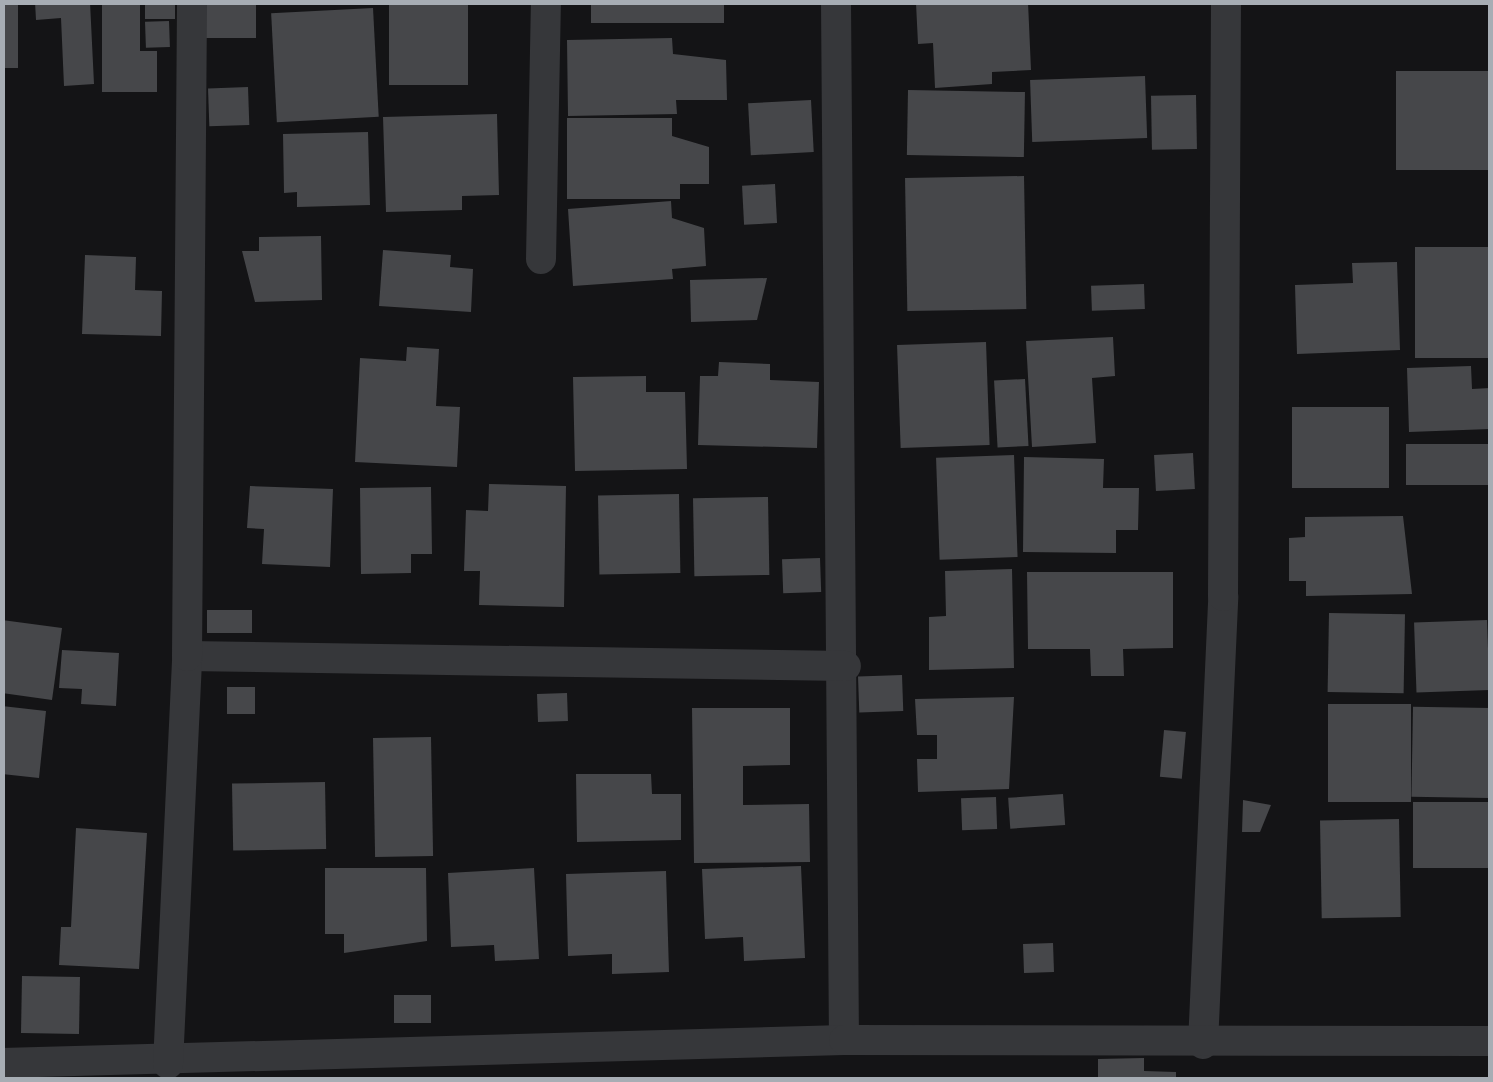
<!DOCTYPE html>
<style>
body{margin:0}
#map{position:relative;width:1493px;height:1082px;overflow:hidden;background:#141416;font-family:"PT Sans",sans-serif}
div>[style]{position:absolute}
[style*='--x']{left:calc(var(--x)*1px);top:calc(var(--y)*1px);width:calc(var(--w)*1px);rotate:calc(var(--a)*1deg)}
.building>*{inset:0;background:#46474a;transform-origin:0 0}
.minor>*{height:30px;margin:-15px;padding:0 15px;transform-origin:15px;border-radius:15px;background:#36373a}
span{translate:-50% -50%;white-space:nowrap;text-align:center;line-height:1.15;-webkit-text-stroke:9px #0f0f11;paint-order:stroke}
.frame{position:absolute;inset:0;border:5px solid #a7adb4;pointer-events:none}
</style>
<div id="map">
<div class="building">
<div style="left:2px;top:2px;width:16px;height:66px"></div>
<div style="clip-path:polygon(35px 2px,90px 2px,94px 84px,64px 86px,61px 18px,36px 20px)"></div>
<div style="clip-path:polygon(102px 2px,140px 2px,140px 51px,157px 51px,157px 92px,102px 92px)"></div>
<div style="left:145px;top:2px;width:30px;height:17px"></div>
<div style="left:205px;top:2px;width:51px;height:36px"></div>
<div style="left:389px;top:2px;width:79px;height:83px"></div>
<div style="left:591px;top:2px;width:133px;height:21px"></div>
<div style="clip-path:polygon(1028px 2px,1031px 70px,992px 72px,992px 84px,935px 88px,933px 43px,918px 44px,916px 3px)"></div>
<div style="left:373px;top:8px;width:109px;height:102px;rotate:87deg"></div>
<div style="left:169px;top:21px;width:26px;height:24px;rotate:88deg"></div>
<div style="clip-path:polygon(672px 38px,673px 54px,726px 60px,727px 100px,676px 100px,677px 114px,568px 116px,567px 40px)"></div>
<div style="left:1490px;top:71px;width:99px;height:94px;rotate:90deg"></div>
<div style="left:1145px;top:76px;width:62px;height:115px;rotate:88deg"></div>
<div style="left:248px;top:87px;width:38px;height:40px;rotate:88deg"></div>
<div style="left:908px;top:90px;width:117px;height:65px;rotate:1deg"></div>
<div style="left:1196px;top:95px;width:54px;height:45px;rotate:89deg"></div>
<div style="left:811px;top:100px;width:52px;height:63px;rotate:87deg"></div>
<div style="clip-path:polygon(497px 114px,499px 195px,462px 196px,462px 210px,386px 212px,383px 117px)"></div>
<div style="clip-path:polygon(567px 118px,672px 118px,672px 136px,709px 147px,709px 184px,680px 184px,680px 199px,567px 199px)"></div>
<div style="clip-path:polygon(368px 132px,370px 205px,297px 207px,297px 192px,284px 193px,283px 134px)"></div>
<div style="left:1024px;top:176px;width:133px;height:119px;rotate:89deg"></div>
<div style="left:775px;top:184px;width:39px;height:33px;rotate:87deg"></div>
<div style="clip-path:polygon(671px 201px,672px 218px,704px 228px,706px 266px,672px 269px,673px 279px,573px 286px,568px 209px)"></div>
<div style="clip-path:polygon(321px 236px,322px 300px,255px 302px,242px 251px,259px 251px,259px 237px)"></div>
<div style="left:1490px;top:247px;width:111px;height:75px;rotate:90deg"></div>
<div style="clip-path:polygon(383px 250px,451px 255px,450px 267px,473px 269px,471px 312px,379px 306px)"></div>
<div style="clip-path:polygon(85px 255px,136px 257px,135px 290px,162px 291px,161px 336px,82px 334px)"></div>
<div style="clip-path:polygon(1397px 262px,1400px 350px,1297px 354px,1295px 285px,1353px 283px,1352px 263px)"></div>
<div style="clip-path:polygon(767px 278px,757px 320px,691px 322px,690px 280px)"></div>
<div style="left:1144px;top:284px;width:25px;height:53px;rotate:88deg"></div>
<div style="clip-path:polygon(1113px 337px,1115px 376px,1092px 378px,1096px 443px,1032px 447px,1026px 341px)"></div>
<div style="left:986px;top:342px;width:103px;height:89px;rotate:88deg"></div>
<div style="clip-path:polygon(407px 347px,439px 349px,436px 406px,460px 407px,457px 467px,355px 462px,360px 358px,406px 361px)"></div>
<div style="clip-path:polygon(719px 362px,770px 364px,770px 380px,819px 382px,817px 448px,698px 445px,700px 376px,718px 376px)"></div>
<div style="clip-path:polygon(1471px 366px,1472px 389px,1490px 388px,1490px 429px,1409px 432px,1407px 368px)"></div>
<div style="clip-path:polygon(646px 376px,646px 392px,685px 392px,687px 469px,575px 471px,573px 377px)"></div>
<div style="left:1025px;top:379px;width:67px;height:31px;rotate:87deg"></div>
<div style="left:1292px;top:407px;width:97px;height:81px"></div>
<div style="left:1490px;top:444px;width:41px;height:84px;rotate:90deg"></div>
<div style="left:1193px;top:453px;width:36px;height:39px;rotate:87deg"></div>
<div style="left:1014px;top:455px;width:102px;height:78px;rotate:88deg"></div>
<div style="clip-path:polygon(1024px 457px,1104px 459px,1103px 488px,1139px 488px,1138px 530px,1116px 530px,1116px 553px,1023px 552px)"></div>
<div style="clip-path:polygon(489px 484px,566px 486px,564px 607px,479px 605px,480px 571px,464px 571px,466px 510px,488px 511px)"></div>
<div style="clip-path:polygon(250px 486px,333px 489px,330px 567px,262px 564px,264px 529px,247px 528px)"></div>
<div style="clip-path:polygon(431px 487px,432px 554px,411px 554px,411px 573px,361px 574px,360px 488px)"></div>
<div style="left:679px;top:494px;width:79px;height:81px;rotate:89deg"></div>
<div style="left:768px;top:497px;width:78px;height:75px;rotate:89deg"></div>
<div style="clip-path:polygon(1403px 516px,1412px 594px,1306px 596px,1306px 581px,1289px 581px,1289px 538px,1305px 537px,1305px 517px)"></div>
<div style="left:820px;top:558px;width:34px;height:38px;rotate:88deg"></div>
<div style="clip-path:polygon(1012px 569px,1014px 668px,929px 670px,929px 617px,946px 616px,945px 571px)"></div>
<div style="clip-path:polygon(1027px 572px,1173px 572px,1173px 648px,1123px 649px,1124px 676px,1091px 676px,1090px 649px,1028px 649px)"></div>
<div style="left:252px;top:610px;width:23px;height:45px;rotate:90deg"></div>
<div style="left:1329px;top:613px;width:76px;height:79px;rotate:1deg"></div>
<div style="clip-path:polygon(2px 620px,62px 628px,52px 700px,2px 693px)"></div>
<div style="left:1487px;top:620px;width:70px;height:73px;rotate:88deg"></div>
<div style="clip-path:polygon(62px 650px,119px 653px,116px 706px,81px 704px,82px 689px,59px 688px)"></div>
<div style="left:902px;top:675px;width:36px;height:44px;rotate:88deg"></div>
<div style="left:227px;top:687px;width:28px;height:27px"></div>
<div style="left:567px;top:693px;width:28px;height:30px;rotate:88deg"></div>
<div style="clip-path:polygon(1014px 697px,1009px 789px,918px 792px,917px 759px,937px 759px,937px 735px,917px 735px,915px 699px)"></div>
<div style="left:1411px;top:704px;width:98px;height:83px;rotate:90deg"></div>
<div style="clip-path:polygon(2px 706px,46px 711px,39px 778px,2px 774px)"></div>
<div style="clip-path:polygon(692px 708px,790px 708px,790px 765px,743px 766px,743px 805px,809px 804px,810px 862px,694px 863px)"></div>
<div style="left:1490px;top:708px;width:90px;height:77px;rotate:91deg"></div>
<div style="left:1164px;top:730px;width:22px;height:47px;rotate:5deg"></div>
<div style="left:431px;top:737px;width:119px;height:58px;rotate:89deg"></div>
<div style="clip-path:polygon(576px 774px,651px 774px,652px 794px,681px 794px,681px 840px,577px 842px)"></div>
<div style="left:325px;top:782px;width:67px;height:93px;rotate:89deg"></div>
<div style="left:1063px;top:794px;width:31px;height:55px;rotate:86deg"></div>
<div style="left:996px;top:797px;width:32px;height:35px;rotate:88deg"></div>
<div style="clip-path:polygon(1243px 800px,1271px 805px,1260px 832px,1242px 832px)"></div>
<div style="left:1413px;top:802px;width:77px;height:66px"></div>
<div style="left:1399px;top:819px;width:98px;height:79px;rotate:89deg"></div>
<div style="clip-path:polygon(76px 828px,147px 833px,139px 969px,59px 965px,61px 927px,71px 927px)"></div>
<div style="clip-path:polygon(801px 866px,805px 958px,744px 961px,743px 937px,705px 939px,702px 869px)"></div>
<div style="clip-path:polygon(325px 868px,426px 868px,427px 941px,344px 953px,344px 934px,325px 934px)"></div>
<div style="clip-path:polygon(534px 868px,539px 959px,495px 961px,494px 945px,451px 947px,448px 873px)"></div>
<div style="clip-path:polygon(666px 871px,669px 972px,612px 974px,612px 954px,568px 956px,566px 874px)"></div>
<div style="left:1053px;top:943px;width:29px;height:30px;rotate:88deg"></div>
<div style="left:22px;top:976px;width:58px;height:57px;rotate:1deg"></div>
<div style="left:394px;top:995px;width:37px;height:28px"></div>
<div style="clip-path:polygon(1144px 1058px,1144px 1071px,1176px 1072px,1176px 1080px,1098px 1080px,1098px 1059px)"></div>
</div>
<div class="minor">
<div style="--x:836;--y:2;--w:1038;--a:89.56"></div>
<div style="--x:541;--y:259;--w:257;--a:-88.9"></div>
<div style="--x:187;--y:656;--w:659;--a:0.87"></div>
<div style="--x:1203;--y:1044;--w:448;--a:-87.4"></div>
<div style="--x:1223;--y:596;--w:594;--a:-89.71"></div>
<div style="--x:2;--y:1063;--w:842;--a:-1.56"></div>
<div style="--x:844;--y:1040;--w:646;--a:0.09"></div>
<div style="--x:168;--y:1064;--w:408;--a:-87.3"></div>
<div style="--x:187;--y:656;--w:654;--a:-89.56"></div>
</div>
<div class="frame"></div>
</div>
